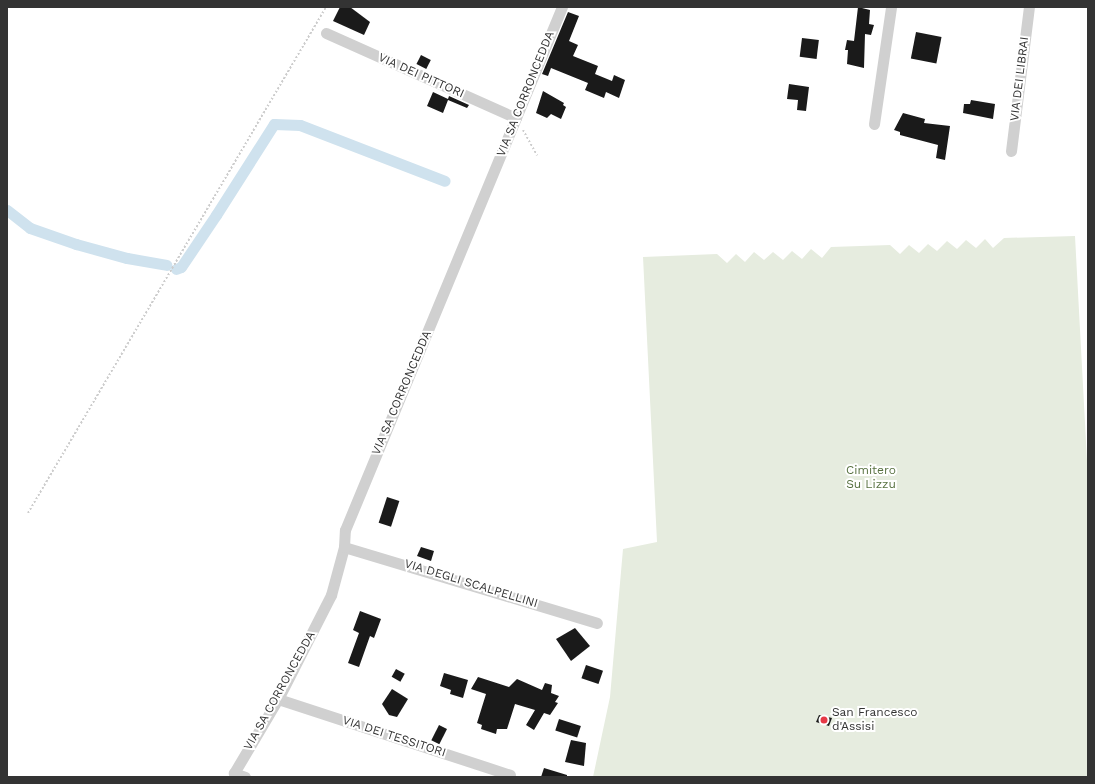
<!DOCTYPE html>
<style>
body{margin:0}
#map{position:relative;width:1095px;height:784px;overflow:hidden;background:#fff;font-family:"Work Sans",sans-serif}
div>[style]{position:absolute}
[style*='--x']{left:calc(var(--x)*1px);top:calc(var(--y)*1px);width:calc(var(--w)*1px);rotate:calc(var(--a)*1deg)}
.green>*{inset:0;background:#e6ecdf}
.canal>*{height:11px;margin:-5.5px;padding:0 5.5px;transform-origin:5.5px;border-radius:5.5px;background:#cfe2ee}
.building>*{inset:0;background:#1a1a1a;transform-origin:0 0}
.path>*{height:2px;margin-top:-1px;transform-origin:0;background:repeating-linear-gradient(90deg,#cdcdcd 0 2px,transparent 0 4px)}
.street>*{height:11px;margin:-5.5px;padding:0 5.5px;transform-origin:5.5px;border-radius:5.5px;background:#d0d0d0}
.dots>*{width:11px;height:11px;translate:-50% -50%;box-sizing:border-box;border:2px solid #fff;border-radius:50%}
span{translate:-50% -50%;white-space:nowrap;text-align:center;line-height:1.15;-webkit-text-stroke:4px #fff;paint-order:stroke}
.street-label{font-size:12px;color:#333}
.park-label{font-size:12px;color:#56703f}
.poi-label{font-size:12px;color:#333}
.left{translate:0 -50%;text-align:left}
.frame{position:absolute;inset:0;border:8px solid #333;pointer-events:none}
</style>
<div id="map">
<div class="green">
<div style="clip-path:polygon(1075px 236px,1088px 479px,1088px 777px,593px 777px,610px 697px,623px 549px,657px 542px,643px 257px,717px 254px,727px 263px,736px 254px,745px 262px,754px 252px,764px 260px,773px 252px,783px 260px,792px 251px,802px 259px,811px 249px,822px 258px,831px 247px,890px 245px,900px 254px,909px 245px,919px 253px,928px 244px,937px 251px,947px 241px,957px 249px,966px 240px,976px 248px,985px 239px,993px 248px,1004px 238px)"></div>
</div>
<div class="canal">
<div style="--x:7;--y:210;--w:29;--a:38"></div>
<div style="--x:30;--y:228;--w:49;--a:19.2"></div>
<div style="--x:76;--y:244;--w:53;--a:15.4"></div>
<div style="--x:127;--y:258;--w:40;--a:10"></div>
<div style="--x:176;--y:269;--w:5;--a:-22"></div>
<div style="--x:181;--y:267;--w:63;--a:-56.1"></div>
<div style="--x:216;--y:215;--w:108;--a:-57.5"></div>
<div style="--x:274;--y:124;--w:26;--a:2"></div>
<div style="--x:300;--y:125;--w:155;--a:21.1"></div>
</div>
<div class="building">
<div style="clip-path:polygon(340px 7px,350px 7px,370px 22px,364px 35px,333px 21px)"></div>
<div style="clip-path:polygon(858px 7px,870px 10px,869px 24px,874px 25px,871px 35px,865px 34px,864px 68px,847px 64px,848px 50px,845px 50px,847px 40px,854px 41px)"></div>
<div style="clip-path:polygon(568px 12px,579px 16px,569px 41px,578px 45px,573px 56px,598px 66px,595px 74px,612px 81px,614px 75px,625px 80px,619px 98px,606px 92px,604px 98px,585px 90px,588px 83px,551px 68px,548px 76px,542px 74px)"></div>
<div style="left:916px;top:32px;width:26px;height:27px;rotate:11deg"></div>
<div style="left:802px;top:38px;width:17px;height:19px;rotate:7deg"></div>
<div style="left:421px;top:55px;width:11px;height:10px;rotate:27deg"></div>
<div style="clip-path:polygon(789px 84px,809px 87px,806px 111px,797px 110px,798px 100px,787px 99px)"></div>
<div style="clip-path:polygon(543px 91px,564px 103px,563px 105px,566px 107px,561px 119px,551px 114px,547px 118px,536px 113px)"></div>
<div style="clip-path:polygon(433px 92px,448px 99px,449px 96px,469px 105px,467px 108px,448px 100px,443px 113px,427px 106px)"></div>
<div style="clip-path:polygon(971px 100px,995px 104px,993px 119px,963px 113px,964px 104px,970px 104px)"></div>
<div style="clip-path:polygon(903px 113px,925px 119px,924px 123px,950px 126px,945px 160px,936px 158px,938px 145px,900px 135px,900px 132px,894px 130px)"></div>
<div style="left:387px;top:497px;width:13px;height:27px;rotate:18deg"></div>
<div style="clip-path:polygon(421px 547px,434px 551px,431px 561px,417px 556px)"></div>
<div style="clip-path:polygon(360px 611px,381px 619px,374px 638px,370px 636px,359px 667px,348px 663px,359px 633px,353px 630px)"></div>
<div style="clip-path:polygon(575px 628px,590px 646px,571px 661px,556px 639px)"></div>
<div style="left:586px;top:665px;width:18px;height:14px;rotate:19deg"></div>
<div style="left:396px;top:669px;width:10px;height:9px;rotate:29deg"></div>
<div style="clip-path:polygon(444px 673px,468px 680px,463px 698px,450px 694px,451px 690px,440px 686px)"></div>
<div style="clip-path:polygon(478px 677px,509px 687px,517px 679px,542px 690px,545px 683px,552px 685px,551px 693px,559px 696px,555px 702px,558px 703px,550px 715px,544px 713px,534px 730px,526px 725px,535px 710px,515px 704px,507px 729px,497px 729px,496px 734px,481px 729px,482px 725px,477px 723px,486px 694px,471px 689px)"></div>
<div style="clip-path:polygon(392px 689px,408px 699px,397px 717px,389px 715px,382px 704px)"></div>
<div style="clip-path:polygon(819px 715px,832px 718px,829px 726px,816px 722px)"></div>
<div style="left:559px;top:719px;width:23px;height:12px;rotate:18deg"></div>
<div style="left:439px;top:725px;width:9px;height:17px;rotate:27deg"></div>
<div style="clip-path:polygon(571px 740px,586px 743px,584px 766px,565px 762px)"></div>
<div style="clip-path:polygon(544px 768px,567px 775px,567px 777px,541px 777px)"></div>
</div>
<div class="path">
<div style="--x:523;--y:130;--w:29;--a:61"></div>
<div style="--x:28;--y:513;--w:587;--a:-59.5"></div>
</div>
<div class="street">
<div style="--x:326;--y:33;--w:208;--a:24.1"></div>
<div style="--x:874;--y:124;--w:118;--a:-81.7"></div>
<div style="--x:1011;--y:151;--w:145;--a:-82.9"></div>
<div style="--x:344;--y:547;--w:264;--a:16.7"></div>
<div style="--x:278;--y:699;--w:244;--a:18.1"></div>
<div style="--x:245;--y:777;--w:12;--a:-160"></div>
<div style="--x:234;--y:773;--w:86;--a:-59.3"></div>
<div style="--x:278;--y:699;--w:117;--a:-63"></div>
<div style="--x:331;--y:595;--w:50;--a:-74.8"></div>
<div style="--x:344;--y:547;--w:17;--a:-87"></div>
<div style="--x:345;--y:530;--w:566;--a:-67.47"></div>
</div>
<div class="dots">
<div style="left:824px;top:720px;background:#e63946"></div>
</div>
<div class="street-label">
<span style="left:421px;top:76px;rotate:24deg">VIA DEI PITTORI</span>
<span style="left:1020px;top:79px;rotate:-83deg">VIA DEI LIBRAI</span>
<span style="left:526px;top:94px;rotate:-68deg">VIA SA CORRONCEDDA</span>
<span style="left:402px;top:393px;rotate:-67deg">VIA SA CORRONCEDDA</span>
<span style="left:471px;top:584px;rotate:17deg">VIA DEGLI SCALPELLINI</span>
<span style="left:280px;top:691px;rotate:-61deg">VIA SA CORRONCEDDA</span>
<span style="left:394px;top:737px;rotate:18deg">VIA DEI TESSITORI</span>
</div>
<div class="park-label">
<span style="left:871px;top:478px">Cimitero<br>Su Lizzu</span>
</div>
<div class="poi-label">
<span class="left" style="left:832px;top:720px">San Francesco<br>d'Assisi</span>
</div>
<div class="frame"></div>
</div>
